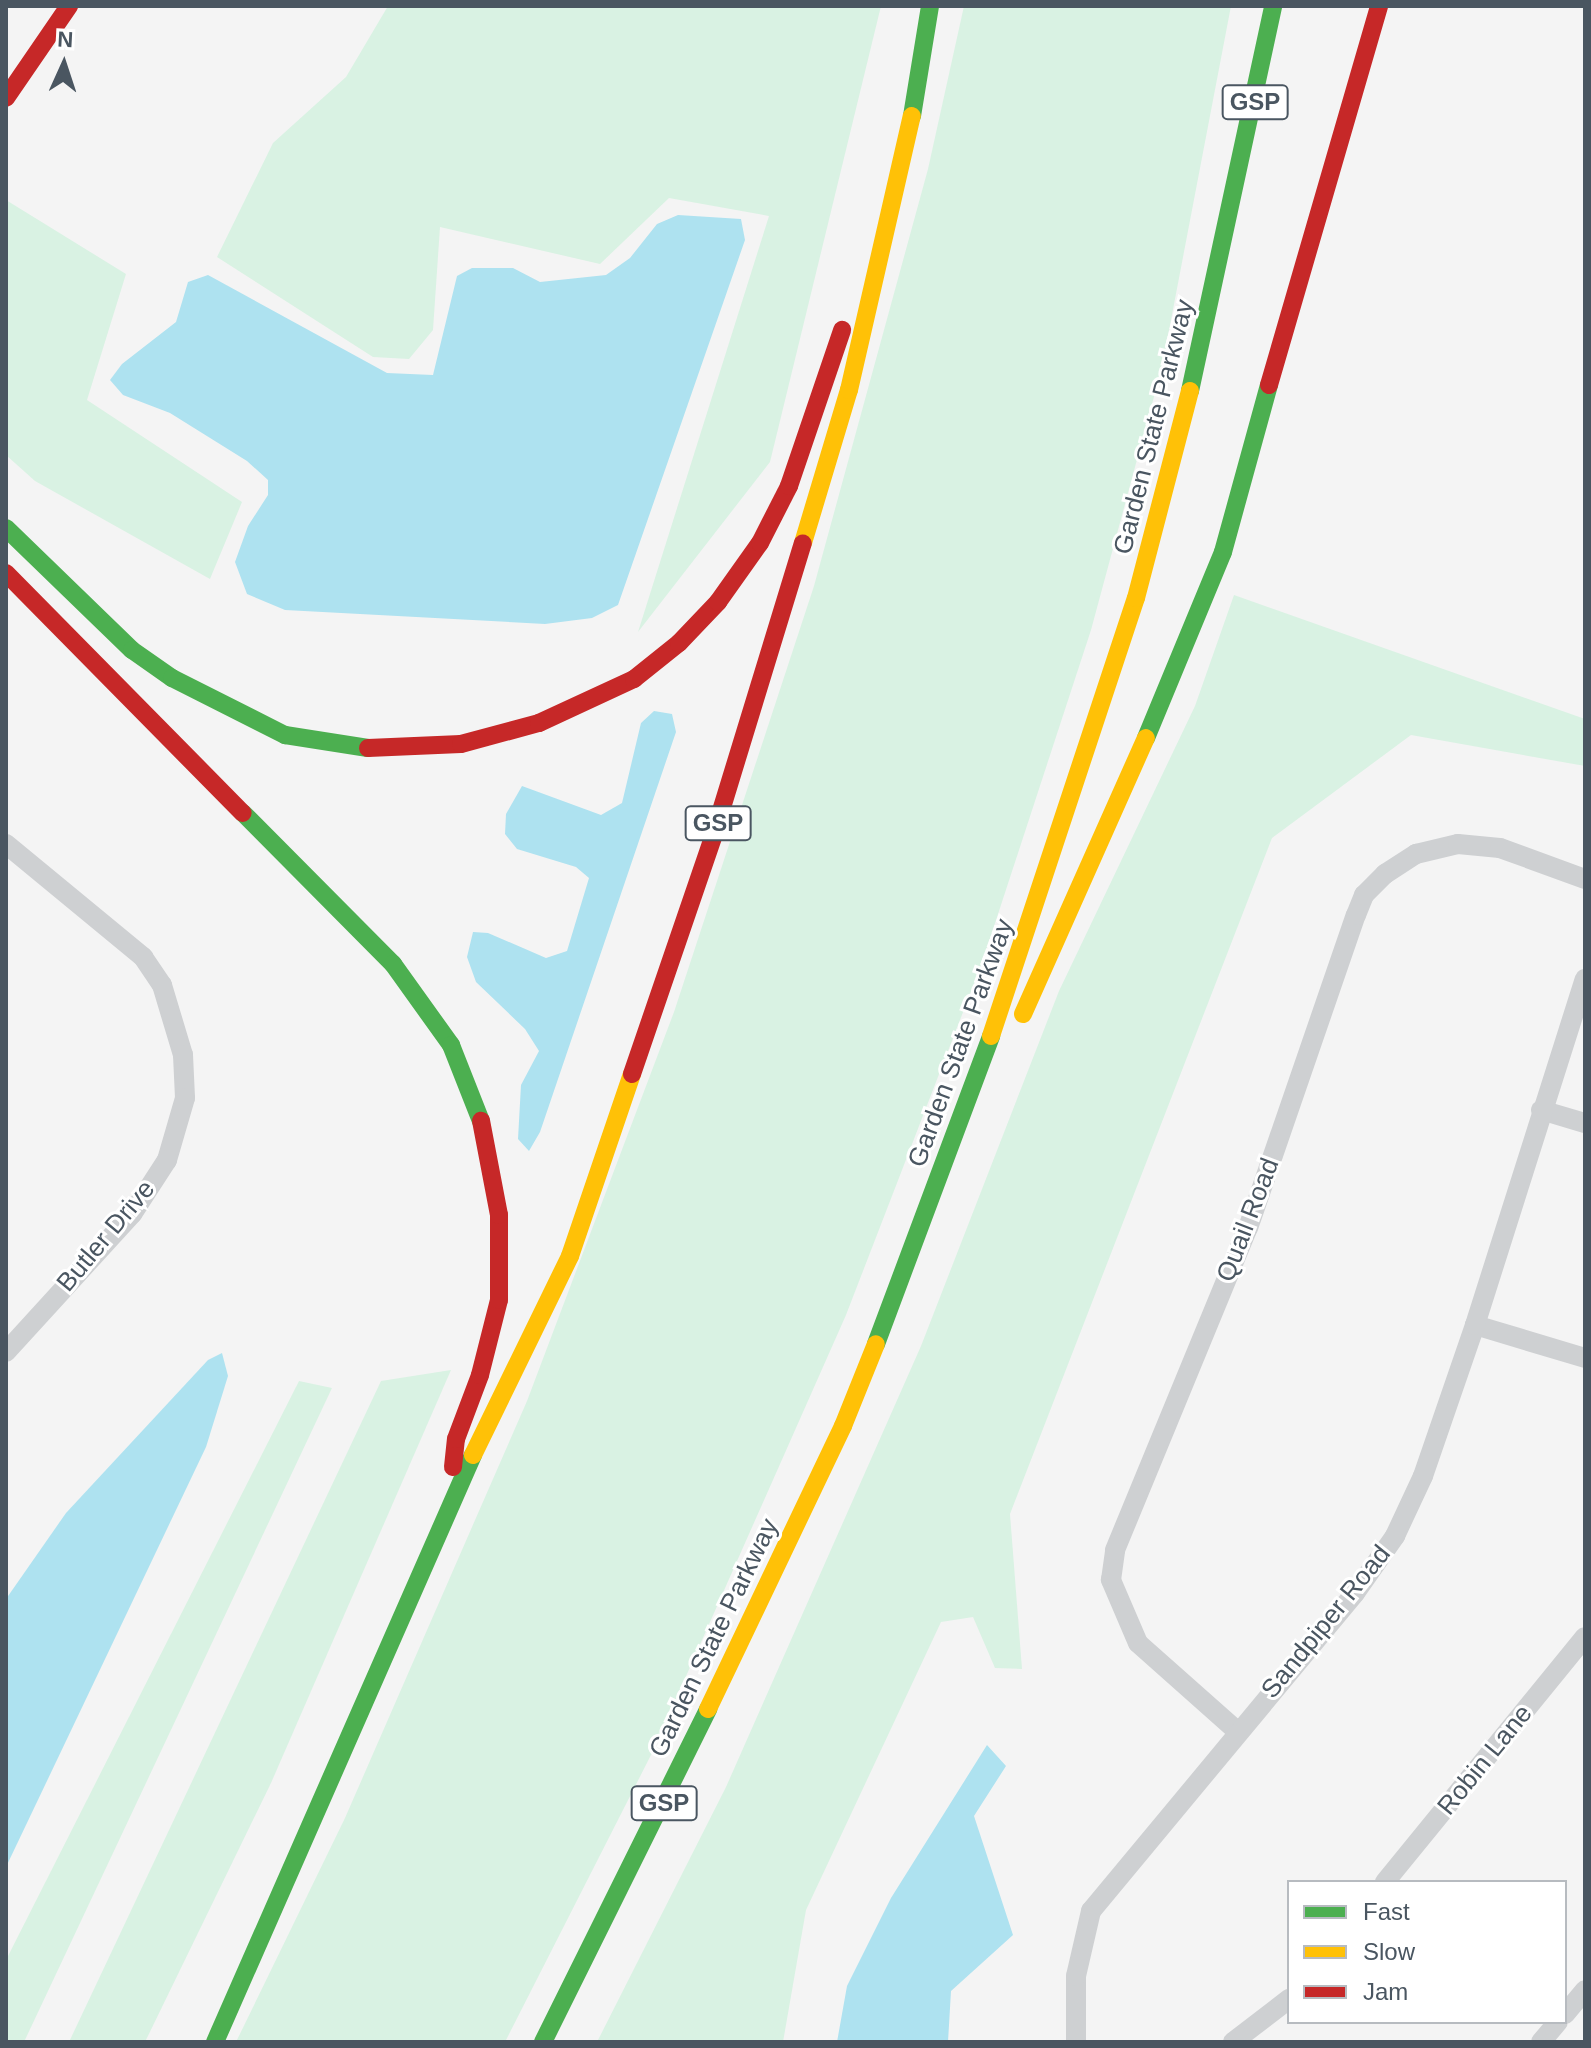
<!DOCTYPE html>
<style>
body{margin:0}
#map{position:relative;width:1591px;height:2048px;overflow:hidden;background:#f4f4f4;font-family:Helvetica,sans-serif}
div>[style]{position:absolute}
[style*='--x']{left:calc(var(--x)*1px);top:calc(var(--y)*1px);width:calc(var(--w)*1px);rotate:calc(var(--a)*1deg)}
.green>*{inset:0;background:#d9f2e3}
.water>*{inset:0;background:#aee2f0}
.street>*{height:20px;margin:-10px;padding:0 10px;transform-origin:10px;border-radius:10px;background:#ced0d2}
.fast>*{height:18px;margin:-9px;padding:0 9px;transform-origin:9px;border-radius:9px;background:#4caf50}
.slow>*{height:18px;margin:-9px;padding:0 9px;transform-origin:9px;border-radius:9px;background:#ffc107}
.jam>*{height:18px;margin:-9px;padding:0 9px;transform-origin:9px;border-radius:9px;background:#c62828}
span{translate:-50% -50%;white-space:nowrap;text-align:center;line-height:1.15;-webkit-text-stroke:6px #fff;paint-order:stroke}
.shield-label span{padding:2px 6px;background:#fff;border:2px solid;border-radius:6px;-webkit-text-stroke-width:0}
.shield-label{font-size:24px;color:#4a5661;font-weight:700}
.street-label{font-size:26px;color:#4a5661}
.frame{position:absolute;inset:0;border:8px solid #4a5661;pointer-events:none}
.legend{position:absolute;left:1287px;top:1880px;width:280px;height:144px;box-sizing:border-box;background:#fff;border:2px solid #b7bbc0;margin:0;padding:10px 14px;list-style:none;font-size:24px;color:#4a5661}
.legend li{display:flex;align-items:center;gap:16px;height:40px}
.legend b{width:40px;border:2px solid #b7bbc0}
.north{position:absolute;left:24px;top:24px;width:80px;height:80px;-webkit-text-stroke:6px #fff;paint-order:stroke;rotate:3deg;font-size:22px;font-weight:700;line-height:32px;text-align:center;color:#4a5661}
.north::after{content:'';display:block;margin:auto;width:28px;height:36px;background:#4a5661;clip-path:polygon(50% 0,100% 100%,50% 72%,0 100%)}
</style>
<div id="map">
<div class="green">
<div style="clip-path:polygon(388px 6px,881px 6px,770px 462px,638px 632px,769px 216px,669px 198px,600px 264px,440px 227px,433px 330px,409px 359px,373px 357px,217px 257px,273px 143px,346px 77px)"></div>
<div style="clip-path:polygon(964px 6px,1231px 6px,1162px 367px,1091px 630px,982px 963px,846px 1315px,652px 1753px,505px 2042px,236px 2042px,345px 1818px,527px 1401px,674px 1012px,814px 586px,928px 169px)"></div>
<div style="clip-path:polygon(6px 200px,126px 274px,87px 400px,242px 502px,210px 579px,35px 481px,6px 455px)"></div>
<div style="clip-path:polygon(1234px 595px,1585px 719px,1585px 766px,1411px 735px,1272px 838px,1010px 1514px,1022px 1669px,995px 1668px,973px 1617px,941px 1622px,806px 1910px,783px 2042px,597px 2042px,726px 1787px,921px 1346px,1059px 991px,1195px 706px)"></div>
<div style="clip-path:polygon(451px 1370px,271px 1783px,145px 2042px,69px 2042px,381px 1381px)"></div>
<div style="clip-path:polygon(299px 1381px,332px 1388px,24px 2042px,6px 2042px,6px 1960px)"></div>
</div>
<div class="water">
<div style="clip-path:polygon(678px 215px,741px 219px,745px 240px,618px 605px,592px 618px,545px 624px,285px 610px,247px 594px,235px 562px,248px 526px,268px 495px,268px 480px,247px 461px,170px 413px,123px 395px,110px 380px,122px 364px,176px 322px,188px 282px,208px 275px,387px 373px,433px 375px,457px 276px,472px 268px,513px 268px,540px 282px,606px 275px,630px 258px,657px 224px)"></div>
<div style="clip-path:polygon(654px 711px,672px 714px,676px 732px,540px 1132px,529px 1151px,518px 1139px,521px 1085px,539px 1051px,525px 1029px,476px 982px,467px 957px,473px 932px,488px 933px,546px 958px,567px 951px,589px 878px,576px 867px,517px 849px,505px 834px,506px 814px,522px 786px,601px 815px,622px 803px,641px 723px)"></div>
<div style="clip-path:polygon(222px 1353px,228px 1376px,206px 1447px,6px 1867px,6px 1599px,66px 1513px,208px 1360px)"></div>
<div style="clip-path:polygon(987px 1745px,1006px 1766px,974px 1816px,1013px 1935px,951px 1991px,948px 2042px,837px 2042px,847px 1986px,891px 1898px)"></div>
</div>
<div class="street">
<div style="--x:6;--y:844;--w:178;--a:39.5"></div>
<div style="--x:143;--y:957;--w:34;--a:56"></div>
<div style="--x:162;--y:985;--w:73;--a:73.3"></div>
<div style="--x:183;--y:1055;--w:43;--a:87.3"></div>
<div style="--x:185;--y:1098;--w:65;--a:106.2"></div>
<div style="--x:167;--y:1160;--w:64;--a:122.9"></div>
<div style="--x:132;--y:1214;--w:187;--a:132.4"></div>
<div style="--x:1541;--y:1110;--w:46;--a:16.5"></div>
<div style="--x:1475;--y:1325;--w:115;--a:16.7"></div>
<div style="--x:1237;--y:1731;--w:132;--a:-138.4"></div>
<div style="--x:1138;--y:1643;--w:69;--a:-113.2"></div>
<div style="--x:1111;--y:1580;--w:30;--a:-82"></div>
<div style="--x:1115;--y:1550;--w:348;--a:-67.6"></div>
<div style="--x:1248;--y:1228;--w:331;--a:-71"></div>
<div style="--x:1356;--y:915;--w:22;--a:-68"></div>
<div style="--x:1364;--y:895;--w:30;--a:-45"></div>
<div style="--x:1385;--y:874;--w:37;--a:-33"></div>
<div style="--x:1416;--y:854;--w:43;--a:-13.4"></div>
<div style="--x:1458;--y:844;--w:42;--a:5.4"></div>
<div style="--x:1500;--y:848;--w:90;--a:20"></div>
<div style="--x:1385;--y:1882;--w:316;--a:-50.8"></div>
<div style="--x:1565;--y:2014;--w:31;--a:-50"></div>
<div style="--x:1076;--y:2042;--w:66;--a:-90"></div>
<div style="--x:1076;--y:1976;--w:67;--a:-77"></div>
<div style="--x:1091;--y:1911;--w:413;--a:-50.3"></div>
<div style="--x:1355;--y:1593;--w:70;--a:-54.9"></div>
<div style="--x:1395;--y:1536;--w:66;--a:-65"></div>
<div style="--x:1423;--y:1476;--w:160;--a:-71"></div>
<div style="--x:1475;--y:1325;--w:363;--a:-72.4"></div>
<div style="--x:1233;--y:2042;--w:71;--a:-37.5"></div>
<div style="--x:1541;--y:2042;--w:26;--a:-50"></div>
</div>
<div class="fast">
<div style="--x:912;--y:116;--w:111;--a:-80.7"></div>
<div style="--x:1190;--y:391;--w:394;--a:-77.8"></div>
<div style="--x:6;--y:528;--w:175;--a:44.1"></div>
<div style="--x:132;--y:650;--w:49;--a:35"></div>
<div style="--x:172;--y:678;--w:127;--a:26.8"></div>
<div style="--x:285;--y:735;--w:84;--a:8.9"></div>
<div style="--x:1146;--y:738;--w:201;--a:-67.5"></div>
<div style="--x:1223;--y:552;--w:173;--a:-74.6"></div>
<div style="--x:243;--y:813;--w:213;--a:45.2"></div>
<div style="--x:393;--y:964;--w:100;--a:54.4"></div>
<div style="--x:451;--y:1045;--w:82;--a:68.5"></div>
<div style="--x:876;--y:1344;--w:329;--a:-69.5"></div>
<div style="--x:215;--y:2042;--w:641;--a:-66.27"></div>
<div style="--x:543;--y:2042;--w:372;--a:-63.6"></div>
</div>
<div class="slow">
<div style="--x:803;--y:543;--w:160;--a:-73.3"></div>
<div style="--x:849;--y:390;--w:281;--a:-77.1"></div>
<div style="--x:1023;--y:1014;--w:302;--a:-66"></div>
<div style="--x:991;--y:1036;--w:461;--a:-71.7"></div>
<div style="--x:1136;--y:598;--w:214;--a:-75.4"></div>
<div style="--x:473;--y:1455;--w:221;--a:-64"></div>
<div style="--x:570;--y:1256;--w:192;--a:-71.2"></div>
<div style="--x:708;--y:1709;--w:314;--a:-64.5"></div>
<div style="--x:843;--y:1426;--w:88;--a:-68.1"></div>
</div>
<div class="jam">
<div style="--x:6;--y:98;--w:112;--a:-55.6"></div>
<div style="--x:1269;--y:385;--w:395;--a:-73.8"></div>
<div style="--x:6;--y:573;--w:337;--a:45.4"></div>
<div style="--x:368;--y:748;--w:93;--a:-2.5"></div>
<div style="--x:461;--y:744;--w:81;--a:-15.1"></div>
<div style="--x:539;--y:723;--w:105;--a:-24.9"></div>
<div style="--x:634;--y:679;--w:58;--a:-38.7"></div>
<div style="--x:679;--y:643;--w:57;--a:-46.4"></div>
<div style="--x:718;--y:602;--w:72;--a:-54.6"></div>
<div style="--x:760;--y:543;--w:64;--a:-63"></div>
<div style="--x:789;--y:486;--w:165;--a:-71.2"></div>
<div style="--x:632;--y:1074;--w:250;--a:-71.1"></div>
<div style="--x:713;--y:837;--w:307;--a:-73"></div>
<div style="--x:453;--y:1467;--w:28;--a:-84"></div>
<div style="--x:456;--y:1439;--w:68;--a:-69.4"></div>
<div style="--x:480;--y:1375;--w:77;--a:-75.8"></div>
<div style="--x:499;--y:1300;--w:85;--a:-90"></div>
<div style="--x:499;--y:1215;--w:96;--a:-100.8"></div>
</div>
<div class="shield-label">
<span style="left:1255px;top:102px">GSP</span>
<span style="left:718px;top:823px">GSP</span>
<span style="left:664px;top:1803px">GSP</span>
</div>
<div class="street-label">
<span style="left:1154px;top:427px;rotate:-76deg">Garden State Parkway</span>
<span style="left:961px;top:1043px;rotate:-70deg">Garden State Parkway</span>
<span style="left:1248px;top:1220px;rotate:-69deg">Quail Road</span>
<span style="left:106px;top:1236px;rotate:-50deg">Butler Drive</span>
<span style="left:1326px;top:1622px;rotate:-51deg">Sandpiper Road</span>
<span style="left:714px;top:1638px;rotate:-64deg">Garden State Parkway</span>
<span style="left:1485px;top:1760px;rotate:-51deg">Robin Lane</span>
</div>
<div class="frame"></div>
<ul class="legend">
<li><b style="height:10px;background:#4caf50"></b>Fast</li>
<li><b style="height:10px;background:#ffc107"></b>Slow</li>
<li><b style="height:10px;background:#c62828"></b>Jam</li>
</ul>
<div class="north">N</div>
</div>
